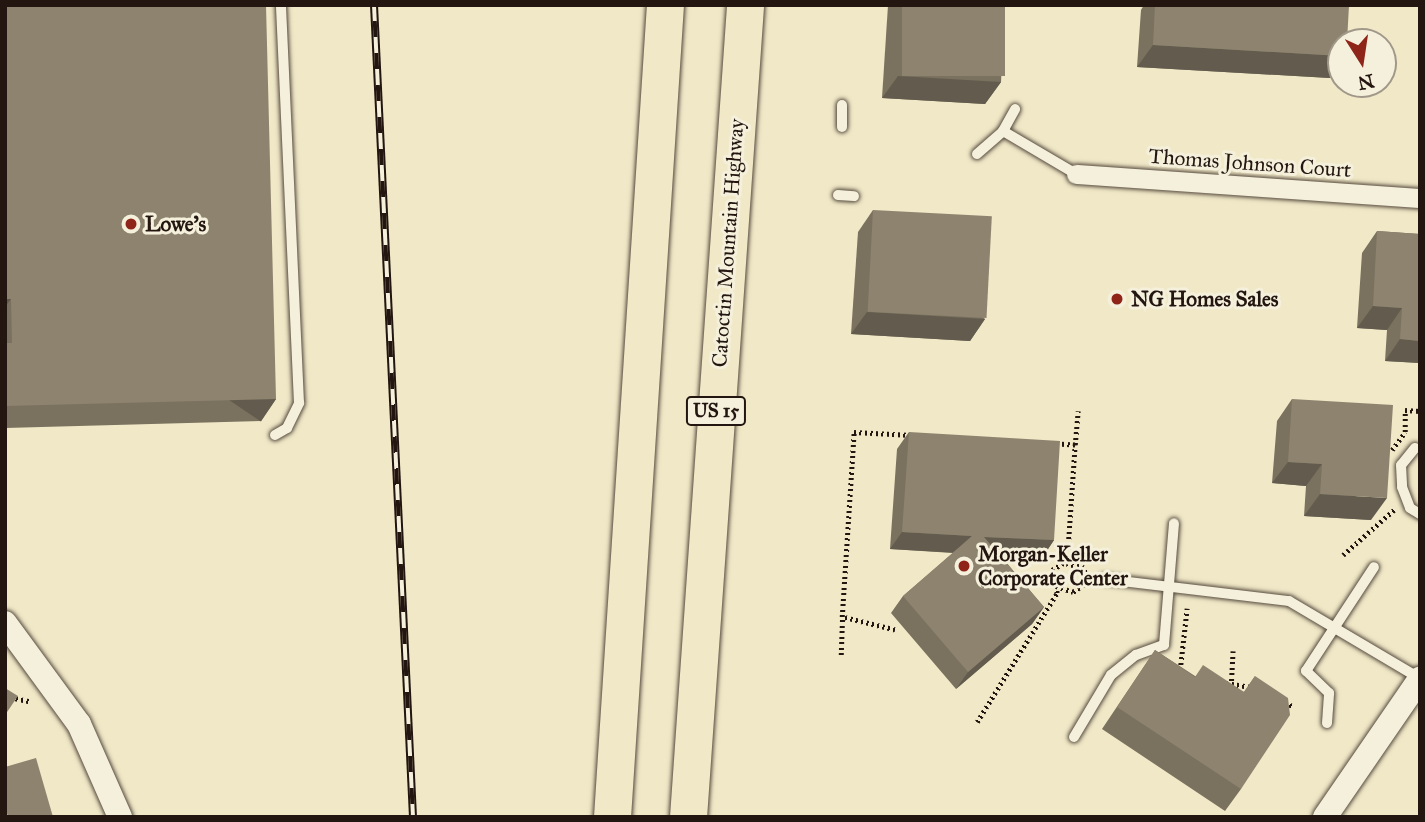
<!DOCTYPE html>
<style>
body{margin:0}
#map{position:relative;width:1425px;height:822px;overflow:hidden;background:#f0e8c7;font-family:"IM FELL Great Primer",serif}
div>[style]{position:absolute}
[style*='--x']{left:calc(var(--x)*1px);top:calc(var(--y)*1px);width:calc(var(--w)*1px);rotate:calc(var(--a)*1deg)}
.path>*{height:4.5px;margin-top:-2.25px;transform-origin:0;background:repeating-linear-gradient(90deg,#231510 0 2px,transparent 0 5.5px)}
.roads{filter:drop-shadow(0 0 2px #564a3e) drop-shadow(0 0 2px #564a3e)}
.service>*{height:10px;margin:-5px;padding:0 5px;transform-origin:5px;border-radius:5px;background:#f5f0db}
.minor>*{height:19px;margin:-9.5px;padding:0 9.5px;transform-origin:9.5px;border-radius:9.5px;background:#f5f0db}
.tertiary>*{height:24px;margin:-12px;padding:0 12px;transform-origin:12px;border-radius:12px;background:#f5f0db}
.motorway>*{height:37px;margin:-18.5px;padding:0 18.5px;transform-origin:18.5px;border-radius:18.5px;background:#f0e8c7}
.rail>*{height:8px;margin-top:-4px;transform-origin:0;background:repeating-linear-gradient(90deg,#f5f0db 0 16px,#231510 0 32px);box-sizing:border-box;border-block:2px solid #231510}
.wall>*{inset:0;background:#7a715f}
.shaded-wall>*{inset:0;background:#635c4e;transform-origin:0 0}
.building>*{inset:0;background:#8e836f;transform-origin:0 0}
.dots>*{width:19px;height:19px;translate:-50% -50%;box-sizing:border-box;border:4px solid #f5f0db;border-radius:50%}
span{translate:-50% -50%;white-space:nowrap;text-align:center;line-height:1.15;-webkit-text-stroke:6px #f5f0db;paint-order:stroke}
.shield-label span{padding:2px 5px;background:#f5f0db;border:2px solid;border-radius:5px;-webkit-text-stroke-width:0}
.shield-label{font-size:19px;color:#231510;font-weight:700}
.street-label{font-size:21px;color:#231510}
.poi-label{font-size:21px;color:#231510;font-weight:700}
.left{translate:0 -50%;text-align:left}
.frame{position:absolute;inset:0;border:7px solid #231510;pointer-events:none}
.north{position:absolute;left:1327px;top:28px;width:70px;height:70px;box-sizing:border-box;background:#f5f0db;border:2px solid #a1988a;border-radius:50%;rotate:168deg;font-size:19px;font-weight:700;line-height:28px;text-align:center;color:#231510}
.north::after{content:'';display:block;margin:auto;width:24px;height:32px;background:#8f2418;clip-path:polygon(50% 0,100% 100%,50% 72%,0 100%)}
</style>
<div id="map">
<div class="path">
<div style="--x:1075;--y:445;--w:34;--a:-85"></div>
<div style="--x:1392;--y:450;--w:22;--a:-54"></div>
<div style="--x:1405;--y:432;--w:22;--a:-90"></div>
<div style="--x:1405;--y:410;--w:15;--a:4"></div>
<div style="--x:1343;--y:555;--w:69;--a:-41.5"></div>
<div style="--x:1056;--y:586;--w:18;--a:19"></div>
<div style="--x:1073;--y:592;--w:16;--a:-35"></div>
<div style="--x:1086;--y:583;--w:15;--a:-98"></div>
<div style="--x:1084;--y:568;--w:18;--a:-167"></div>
<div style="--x:895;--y:630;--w:55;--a:-166.2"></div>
<div style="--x:842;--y:617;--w:185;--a:-86.3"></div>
<div style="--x:854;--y:432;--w:58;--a:3"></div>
<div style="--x:841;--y:655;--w:38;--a:-88"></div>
<div style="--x:1180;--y:670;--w:62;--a:-83.6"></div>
<div style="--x:1226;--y:683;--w:25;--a:9"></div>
<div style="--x:1231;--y:686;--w:35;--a:-87"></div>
<div style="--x:5;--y:696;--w:25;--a:12"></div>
<div style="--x:1285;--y:702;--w:10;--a:29"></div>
<div style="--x:977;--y:722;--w:152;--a:-58.2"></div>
<div style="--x:1057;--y:593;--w:24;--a:-102"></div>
<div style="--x:1052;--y:570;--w:17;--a:-31"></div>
<div style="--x:1067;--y:561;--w:116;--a:-86.1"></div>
<div style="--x:1075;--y:445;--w:18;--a:-177"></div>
</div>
<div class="roads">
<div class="service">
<div style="--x:842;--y:127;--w:22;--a:-90"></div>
<div style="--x:1003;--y:131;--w:85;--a:30.5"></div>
<div style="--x:977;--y:154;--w:35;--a:-41"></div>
<div style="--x:1003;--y:131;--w:25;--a:-61"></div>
<div style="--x:838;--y:195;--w:16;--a:4"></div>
<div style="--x:275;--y:435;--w:14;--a:-30"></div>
<div style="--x:287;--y:428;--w:28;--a:-64"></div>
<div style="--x:299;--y:403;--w:398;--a:-92.6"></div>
<div style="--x:1415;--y:448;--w:22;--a:129"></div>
<div style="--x:1401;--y:465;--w:22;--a:87"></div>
<div style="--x:1402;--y:487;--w:22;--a:69"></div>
<div style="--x:1410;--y:508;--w:12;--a:31"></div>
<div style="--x:1104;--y:579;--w:186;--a:6.8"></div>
<div style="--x:1289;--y:601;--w:151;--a:30.6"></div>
<div style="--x:1327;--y:723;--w:30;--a:-86"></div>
<div style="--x:1329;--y:693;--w:32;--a:-136"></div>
<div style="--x:1306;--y:671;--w:124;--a:-56.8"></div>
<div style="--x:1074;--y:737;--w:72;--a:-59.2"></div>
<div style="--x:1111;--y:675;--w:32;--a:-39"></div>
<div style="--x:1136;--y:655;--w:30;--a:-20"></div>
<div style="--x:1164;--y:645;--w:122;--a:-85.3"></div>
</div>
<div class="minor">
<div style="--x:1076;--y:174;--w:345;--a:4"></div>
</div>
<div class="tertiary">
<div style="--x:5;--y:623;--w:125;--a:53.8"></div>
<div style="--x:79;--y:724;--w:102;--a:66.2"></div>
<div style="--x:1325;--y:817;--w:168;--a:-55.5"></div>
</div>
<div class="motorway">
<div style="--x:612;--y:817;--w:814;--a:-86.27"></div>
<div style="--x:688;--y:817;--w:814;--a:-85.98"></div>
</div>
</div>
<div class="rail">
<div style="--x:374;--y:5;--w:813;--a:87.25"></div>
</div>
<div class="wall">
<div style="clip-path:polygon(5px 5px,276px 399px,261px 421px,5px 428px)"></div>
<div style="clip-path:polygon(888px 5px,1005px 5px,1001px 82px,985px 104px,882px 98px)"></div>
<div style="clip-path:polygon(1144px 5px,1349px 5px,1341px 42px,1341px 63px,1330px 78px,1137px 67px,1141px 10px)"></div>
<div style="clip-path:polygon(873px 210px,985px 319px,970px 341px,851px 334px,858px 232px)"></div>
<div style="clip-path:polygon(1377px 231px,1420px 234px,1420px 363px,1385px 361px,1387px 330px,1357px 328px,1362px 253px)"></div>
<div style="clip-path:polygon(1292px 399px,1371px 520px,1304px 516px,1306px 486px,1272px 483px,1277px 421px)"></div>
<div style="clip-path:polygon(909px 432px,1054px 540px,1042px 558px,1000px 555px,1044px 607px,1032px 624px,956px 689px,891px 613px,903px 596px,953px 553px,890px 549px,897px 449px)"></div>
<div style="clip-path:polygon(1155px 650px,1195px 676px,1244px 692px,1255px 676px,1241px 789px,1225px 811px,1102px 729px)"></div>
</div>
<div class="shaded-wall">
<div style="clip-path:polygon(1153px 45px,1341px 56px,1341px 63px,1330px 78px,1137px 67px)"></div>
<div style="clip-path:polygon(898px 76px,1001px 82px,985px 104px,882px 98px)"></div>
<div style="clip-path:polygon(5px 299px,11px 299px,5px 307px)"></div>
<div style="clip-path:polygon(1373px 306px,1402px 308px,1387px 330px,1357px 328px)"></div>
<div style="clip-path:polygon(867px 312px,985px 319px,970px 341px,851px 334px)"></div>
<div style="clip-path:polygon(1400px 339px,1420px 341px,1420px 363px,1385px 361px)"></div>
<div style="left:276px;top:399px;width:27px;height:271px;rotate:124deg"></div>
<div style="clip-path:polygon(1288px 462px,1322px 464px,1306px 486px,1272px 483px)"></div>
<div style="clip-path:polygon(1320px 494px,1387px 498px,1371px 520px,1304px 516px)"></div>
<div style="clip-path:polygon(902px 532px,972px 536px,960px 553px,890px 549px)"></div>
<div style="clip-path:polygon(984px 537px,1054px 540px,1042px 558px,972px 554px)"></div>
<div style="clip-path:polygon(1044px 607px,1032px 624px,956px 689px,968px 672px)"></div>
</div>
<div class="building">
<div style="clip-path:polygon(5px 5px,266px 5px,276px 399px,5px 406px,5px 343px,12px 343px,11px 299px,5px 299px)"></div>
<div style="left:902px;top:5px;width:103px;height:71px"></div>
<div style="clip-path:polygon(1155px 5px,1349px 5px,1347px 42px,1341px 42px,1341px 56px,1153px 45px)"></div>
<div style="left:873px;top:210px;width:119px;height:102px;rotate:3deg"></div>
<div style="clip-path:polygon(1377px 231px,1420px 234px,1420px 341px,1400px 339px,1402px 308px,1373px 306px)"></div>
<div style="clip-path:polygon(1292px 399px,1393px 405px,1387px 498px,1320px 494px,1322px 464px,1288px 462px)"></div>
<div style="clip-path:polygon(909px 432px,1060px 441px,1054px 540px,984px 537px,1044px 607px,968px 672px,903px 596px,972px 536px,902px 532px)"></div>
<div style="clip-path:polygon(1155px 650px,1195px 677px,1203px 665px,1244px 692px,1255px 676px,1288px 698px,1290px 715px,1241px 789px,1117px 707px)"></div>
<div style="clip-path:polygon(5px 688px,18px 696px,5px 715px)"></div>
<div style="clip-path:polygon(36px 758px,53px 817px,8px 817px,5px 806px,5px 767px)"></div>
</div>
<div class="dots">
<div style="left:131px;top:224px;background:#8f2418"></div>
<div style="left:1117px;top:299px;background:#8f2418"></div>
<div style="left:964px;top:566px;background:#8f2418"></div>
</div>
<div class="shield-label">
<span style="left:716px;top:411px">US 15</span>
</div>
<div class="street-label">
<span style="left:1250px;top:163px;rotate:4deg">Thomas Johnson Court</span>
<span style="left:728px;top:243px;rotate:-86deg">Catoctin Mountain Highway</span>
</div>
<div class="poi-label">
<span class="left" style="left:145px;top:224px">Lowe's</span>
<span class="left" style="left:1131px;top:299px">NG Homes Sales</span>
<span class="left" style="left:978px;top:566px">Morgan-Keller<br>Corporate Center</span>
</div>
<div class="frame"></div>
<div class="north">N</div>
</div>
